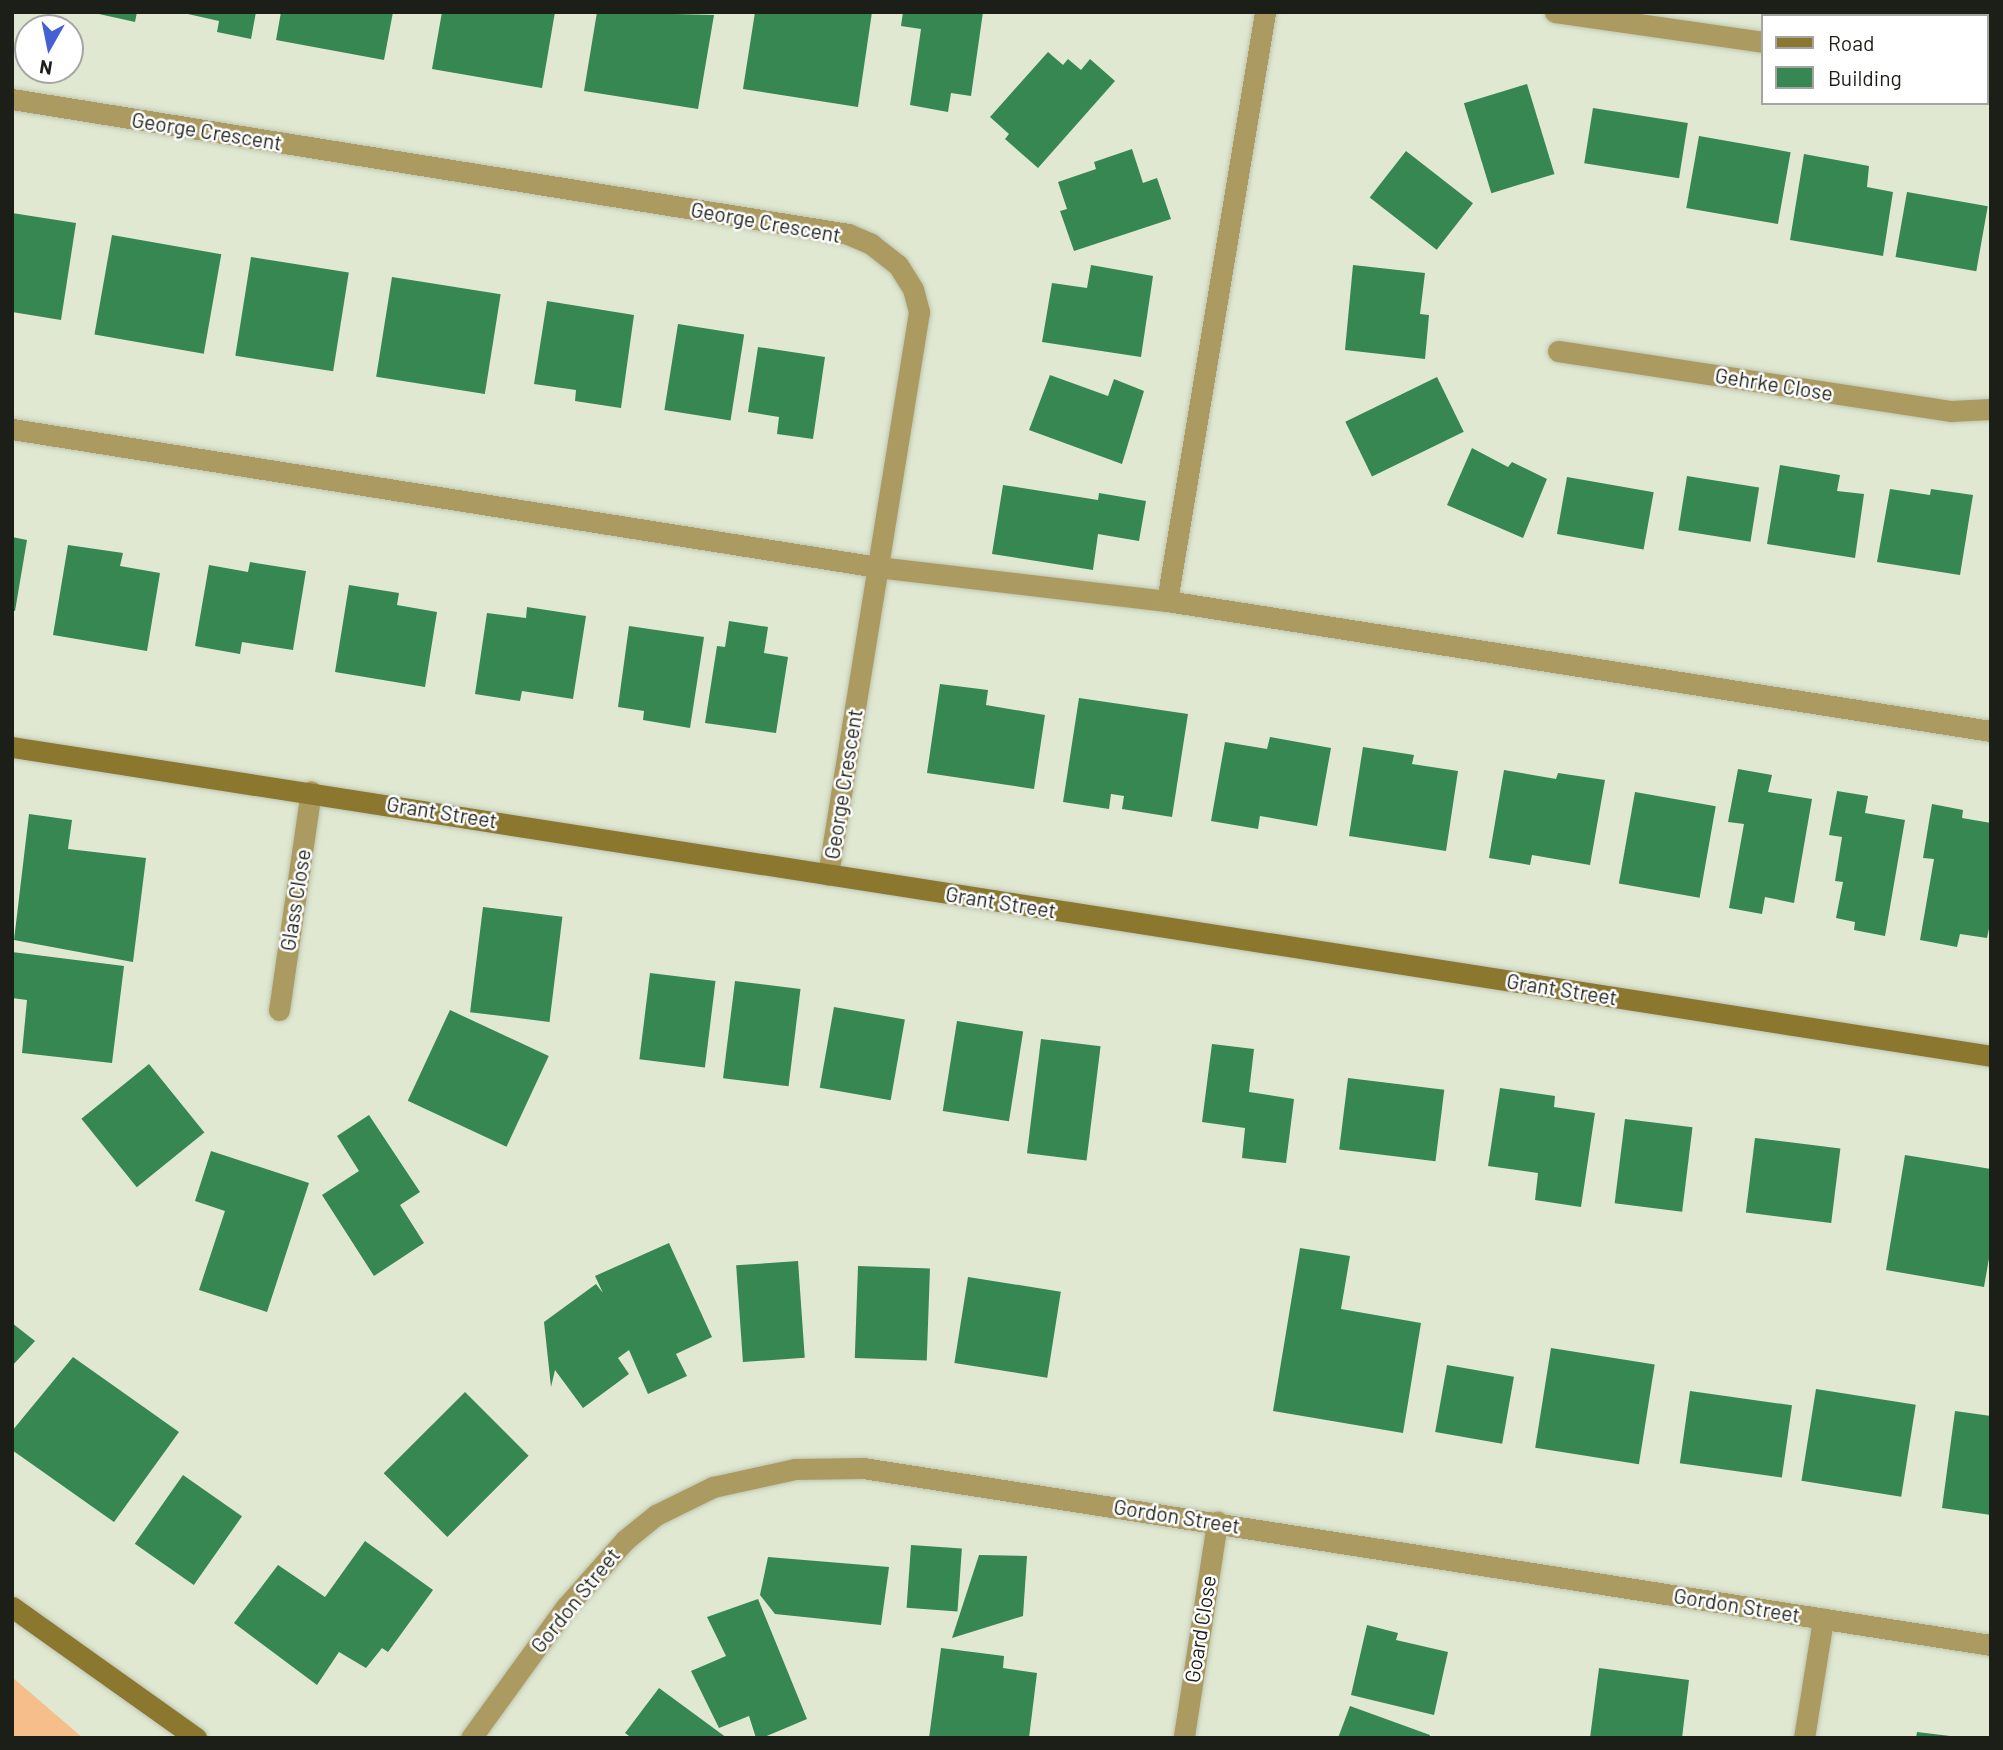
<!DOCTYPE html>
<style>
body{margin:0}
#map{position:relative;width:2003px;height:1750px;overflow:hidden;background:#e0e8d1;font-family:Barlow,sans-serif}
div>[style]{position:absolute}
[style*='--x']{left:calc(var(--x)*1px);top:calc(var(--y)*1px);width:calc(var(--w)*1px);rotate:calc(var(--a)*1deg)}
.green>*{inset:0;background:#f6be8a}
.building>*{inset:0;background:#368752;transform-origin:0 0}
.roads{filter:drop-shadow(0 0 2px #bdc4b0) drop-shadow(0 0 2px #bdc4b0)}
.lane>*{height:21px;margin:-10.5px;padding:0 10.5px;transform-origin:10.5px;border-radius:10.5px;background:#ac9b61}
.street>*{height:21px;margin:-10.5px;padding:0 10.5px;transform-origin:10.5px;border-radius:10.5px;background:#ac9b61}
.secondary>*{height:21px;margin:-10.5px;padding:0 10.5px;transform-origin:10.5px;border-radius:10.5px;background:#8b772e}
span{translate:-50% -50%;white-space:nowrap;text-align:center;line-height:1.15;-webkit-text-stroke:5px #fff;paint-order:stroke}
.street-label{font-size:21px;color:#1c1f17}
.frame{position:absolute;inset:0;border:14px solid #1c1f17;pointer-events:none}
.legend{position:absolute;left:1761px;top:14px;width:228px;height:91px;box-sizing:border-box;background:#fff;border:2px solid #a4a5a2;margin:0;padding:9px 12px;list-style:none;font-size:21px;color:#1c1f17}
.legend li{display:flex;align-items:center;gap:14px;height:35px}
.legend b{width:35px;border:2px solid #a4a5a2}
.north{position:absolute;left:14px;top:14px;width:70px;height:70px;box-sizing:border-box;background:#fff;border:2px solid #a4a5a2;border-radius:50%;rotate:189deg;font-size:19px;font-weight:700;line-height:28px;text-align:center;color:#1c1f17}
.north::after{content:'';display:block;margin:auto;width:24px;height:32px;background:#4460d3;clip-path:polygon(50% 0,100% 100%,50% 72%,0 100%)}
</style>
<div id="map">
<div class="green">
<div style="clip-path:polygon(12px 1677px,83px 1738px,12px 1738px)"></div>
</div>
<div class="building">
<div style="clip-path:polygon(90px 12px,137px 12px,135px 22px)"></div>
<div style="clip-path:polygon(179px 12px,256px 12px,251px 39px,217px 32px,219px 21px)"></div>
<div style="clip-path:polygon(281px 12px,393px 12px,384px 60px,276px 40px)"></div>
<div style="clip-path:polygon(442px 12px,555px 12px,542px 88px,432px 69px)"></div>
<div style="clip-path:polygon(597px 12px,714px 15px,698px 109px,584px 91px)"></div>
<div style="clip-path:polygon(755px 12px,872px 12px,858px 107px,743px 89px)"></div>
<div style="clip-path:polygon(903px 12px,983px 12px,971px 96px,951px 93px,948px 112px,910px 105px,921px 29px,901px 26px)"></div>
<div style="clip-path:polygon(1048px 52px,1063px 65px,1068px 59px,1081px 70px,1090px 59px,1115px 81px,1038px 168px,1005px 139px,1009px 134px,990px 117px)"></div>
<div style="left:1527px;top:84px;width:94px;height:66px;rotate:73deg"></div>
<div style="left:1593px;top:108px;width:96px;height:56px;rotate:9deg"></div>
<div style="left:1699px;top:136px;width:93px;height:73px;rotate:10deg"></div>
<div style="clip-path:polygon(1132px 149px,1143px 183px,1157px 178px,1171px 219px,1074px 251px,1060px 211px,1067px 209px,1058px 182px,1096px 169px,1094px 162px)"></div>
<div style="left:1406px;top:151px;width:85px;height:59px;rotate:38deg"></div>
<div style="clip-path:polygon(1804px 154px,1869px 166px,1867px 187px,1893px 192px,1883px 256px,1790px 240px)"></div>
<div style="left:1907px;top:192px;width:82px;height:66px;rotate:10deg"></div>
<div style="clip-path:polygon(12px 213px,76px 223px,61px 320px,12px 312px)"></div>
<div style="left:112px;top:235px;width:111px;height:101px;rotate:10deg"></div>
<div style="left:251px;top:257px;width:99px;height:100px;rotate:9deg"></div>
<div style="clip-path:polygon(1091px 265px,1153px 276px,1141px 357px,1042px 342px,1052px 283px,1087px 288px)"></div>
<div style="clip-path:polygon(1353px 265px,1425px 273px,1420px 314px,1429px 315px,1425px 359px,1345px 350px)"></div>
<div style="left:392px;top:277px;width:110px;height:101px;rotate:9deg"></div>
<div style="clip-path:polygon(547px 301px,634px 315px,621px 408px,575px 401px,576px 390px,534px 384px)"></div>
<div style="left:678px;top:324px;width:67px;height:87px;rotate:9deg"></div>
<div style="clip-path:polygon(758px 347px,825px 357px,813px 439px,777px 434px,779px 417px,748px 412px)"></div>
<div style="clip-path:polygon(1050px 375px,1108px 396px,1114px 379px,1144px 391px,1122px 464px,1029px 430px)"></div>
<div style="left:1437px;top:377px;width:61px;height:102px;rotate:64deg"></div>
<div style="clip-path:polygon(1472px 448px,1508px 467px,1512px 462px,1547px 479px,1523px 538px,1447px 505px)"></div>
<div style="clip-path:polygon(1780px 465px,1840px 475px,1837px 491px,1864px 494px,1855px 558px,1767px 544px)"></div>
<div style="left:1687px;top:476px;width:73px;height:55px;rotate:9deg"></div>
<div style="left:1567px;top:477px;width:88px;height:58px;rotate:10deg"></div>
<div style="clip-path:polygon(1003px 485px,1098px 500px,1099px 493px,1146px 501px,1139px 541px,1098px 534px,1093px 570px,992px 554px)"></div>
<div style="clip-path:polygon(1890px 489px,1930px 495px,1931px 489px,1973px 495px,1960px 575px,1877px 562px)"></div>
<div style="clip-path:polygon(12px 537px,27px 540px,15px 611px,12px 610px)"></div>
<div style="clip-path:polygon(68px 545px,123px 553px,120px 566px,160px 573px,147px 651px,53px 635px)"></div>
<div style="clip-path:polygon(250px 562px,306px 571px,293px 650px,242px 642px,240px 654px,195px 646px,209px 565px,248px 572px)"></div>
<div style="clip-path:polygon(349px 585px,399px 593px,397px 605px,437px 612px,425px 687px,335px 672px)"></div>
<div style="clip-path:polygon(527px 607px,586px 616px,573px 699px,522px 691px,520px 701px,475px 694px,487px 613px,526px 618px)"></div>
<div style="clip-path:polygon(729px 621px,768px 627px,764px 653px,788px 657px,776px 733px,705px 723px,717px 646px,725px 647px)"></div>
<div style="clip-path:polygon(629px 626px,704px 637px,690px 728px,643px 720px,644px 711px,618px 707px)"></div>
<div style="clip-path:polygon(940px 684px,988px 690px,986px 705px,1045px 715px,1034px 789px,927px 773px)"></div>
<div style="clip-path:polygon(1079px 698px,1188px 714px,1172px 817px,1122px 809px,1124px 796px,1111px 794px,1109px 809px,1063px 802px)"></div>
<div style="clip-path:polygon(1270px 737px,1331px 748px,1317px 826px,1260px 816px,1258px 829px,1211px 821px,1225px 742px,1267px 749px)"></div>
<div style="clip-path:polygon(1363px 747px,1414px 755px,1412px 764px,1458px 771px,1446px 851px,1349px 836px)"></div>
<div style="clip-path:polygon(1738px 769px,1772px 775px,1768px 792px,1812px 799px,1794px 903px,1765px 897px,1762px 914px,1729px 908px,1744px 824px,1728px 822px)"></div>
<div style="clip-path:polygon(1504px 770px,1556px 779px,1558px 773px,1605px 780px,1590px 865px,1532px 855px,1530px 865px,1489px 858px)"></div>
<div style="clip-path:polygon(1837px 791px,1868px 796px,1865px 813px,1905px 820px,1885px 936px,1854px 930px,1855px 922px,1836px 918px,1843px 882px,1835px 881px,1842px 837px,1829px 835px)"></div>
<div style="left:1635px;top:792px;width:82px;height:93px;rotate:10deg"></div>
<div style="clip-path:polygon(1932px 804px,1963px 810px,1962px 818px,1991px 823px,1991px 919px,1987px 938px,1960px 934px,1957px 947px,1920px 940px,1934px 859px,1923px 858px)"></div>
<div style="clip-path:polygon(29px 814px,72px 820px,68px 849px,146px 858px,133px 962px,14px 940px)"></div>
<div style="left:483px;top:907px;width:80px;height:106px;rotate:7deg"></div>
<div style="clip-path:polygon(12px 952px,124px 966px,112px 1063px,22px 1053px,27px 1000px,12px 998px)"></div>
<div style="left:650px;top:973px;width:66px;height:87px;rotate:7deg"></div>
<div style="left:735px;top:981px;width:66px;height:98px;rotate:7deg"></div>
<div style="left:834px;top:1007px;width:72px;height:82px;rotate:10deg"></div>
<div style="left:450px;top:1010px;width:109px;height:100px;rotate:25deg"></div>
<div style="left:957px;top:1021px;width:67px;height:91px;rotate:9deg"></div>
<div style="left:1041px;top:1039px;width:60px;height:115px;rotate:7deg"></div>
<div style="clip-path:polygon(1212px 1044px,1254px 1049px,1249px 1092px,1294px 1099px,1286px 1163px,1242px 1158px,1245px 1128px,1202px 1122px)"></div>
<div style="left:149px;top:1064px;width:88px;height:87px;rotate:51deg"></div>
<div style="left:1348px;top:1078px;width:97px;height:72px;rotate:7deg"></div>
<div style="clip-path:polygon(1500px 1088px,1555px 1096px,1554px 1107px,1595px 1113px,1581px 1207px,1535px 1200px,1538px 1173px,1488px 1166px)"></div>
<div style="clip-path:polygon(369px 1115px,420px 1192px,400px 1205px,424px 1243px,374px 1276px,322px 1195px,359px 1171px,337px 1136px)"></div>
<div style="left:1625px;top:1119px;width:68px;height:85px;rotate:7deg"></div>
<div style="left:1755px;top:1138px;width:86px;height:75px;rotate:7deg"></div>
<div style="clip-path:polygon(211px 1151px,309px 1183px,267px 1312px,199px 1290px,225px 1211px,195px 1201px)"></div>
<div style="clip-path:polygon(1905px 1155px,1991px 1169px,1991px 1247px,1984px 1287px,1886px 1270px)"></div>
<div style="clip-path:polygon(669px 1243px,712px 1337px,676px 1354px,687px 1376px,648px 1394px,629px 1350px,618px 1358px,629px 1374px,583px 1408px,555px 1370px,551px 1387px,544px 1322px,596px 1284px,603px 1293px,595px 1276px)"></div>
<div style="clip-path:polygon(1300px 1248px,1350px 1256px,1341px 1309px,1421px 1323px,1403px 1433px,1273px 1411px)"></div>
<div style="left:798px;top:1261px;width:97px;height:62px;rotate:86deg"></div>
<div style="left:858px;top:1266px;width:72px;height:92px;rotate:2deg"></div>
<div style="left:968px;top:1277px;width:94px;height:87px;rotate:9deg"></div>
<div style="clip-path:polygon(12px 1323px,35px 1341px,12px 1366px)"></div>
<div style="left:1551px;top:1348px;width:105px;height:101px;rotate:9deg"></div>
<div style="clip-path:polygon(73px 1357px,179px 1432px,114px 1522px,12px 1450px,12px 1431px)"></div>
<div style="left:1447px;top:1365px;width:68px;height:68px;rotate:10deg"></div>
<div style="left:1816px;top:1389px;width:101px;height:93px;rotate:9deg"></div>
<div style="left:1690px;top:1391px;width:103px;height:73px;rotate:8deg"></div>
<div style="left:465px;top:1392px;width:90px;height:115px;rotate:45deg"></div>
<div style="clip-path:polygon(1955px 1411px,1991px 1416px,1991px 1515px,1942px 1508px)"></div>
<div style="left:183px;top:1475px;width:72px;height:84px;rotate:35deg"></div>
<div style="clip-path:polygon(365px 1541px,433px 1590px,388px 1652px,382px 1648px,366px 1668px,339px 1652px,317px 1685px,234px 1623px,278px 1565px,325px 1597px)"></div>
<div style="left:911px;top:1545px;width:51px;height:63px;rotate:4deg"></div>
<div style="clip-path:polygon(979px 1555px,1027px 1556px,1023px 1616px,952px 1638px)"></div>
<div style="clip-path:polygon(768px 1557px,889px 1567px,881px 1625px,775px 1614px,760px 1595px)"></div>
<div style="clip-path:polygon(758px 1599px,807px 1719px,762px 1738px,756px 1738px,749px 1716px,719px 1728px,691px 1671px,726px 1656px,707px 1617px)"></div>
<div style="clip-path:polygon(1367px 1625px,1398px 1633px,1396px 1640px,1448px 1652px,1434px 1715px,1351px 1695px)"></div>
<div style="clip-path:polygon(941px 1648px,1004px 1656px,1003px 1668px,1037px 1673px,1029px 1738px,929px 1738px)"></div>
<div style="clip-path:polygon(1599px 1668px,1689px 1680px,1682px 1738px,1590px 1738px)"></div>
<div style="clip-path:polygon(659px 1688px,727px 1738px,632px 1738px,625px 1733px)"></div>
<div style="clip-path:polygon(1350px 1706px,1430px 1735px,1429px 1738px,1338px 1738px)"></div>
<div style="clip-path:polygon(1917px 1732px,1950px 1736px,1950px 1738px,1916px 1738px)"></div>
</div>
<div class="roads">
<div class="lane">
<div style="--x:1555;--y:12;--w:210;--a:8.2"></div>
<div style="--x:1987;--y:73;--w:4;--a:14"></div>
<div style="--x:12;--y:429;--w:876;--a:9.06"></div>
<div style="--x:877;--y:567;--w:292;--a:6.7"></div>
<div style="--x:1167;--y:601;--w:834;--a:8.97"></div>
<div style="--x:1167;--y:601;--w:597;--a:-80.55"></div>
</div>
<div class="street">
<div style="--x:12;--y:99;--w:847;--a:9.17"></div>
<div style="--x:848;--y:234;--w:25;--a:23"></div>
<div style="--x:871;--y:244;--w:34;--a:38"></div>
<div style="--x:898;--y:265;--w:28;--a:58"></div>
<div style="--x:913;--y:289;--w:24;--a:75"></div>
<div style="--x:919;--y:312;--w:570;--a:99.18"></div>
<div style="--x:1558;--y:351;--w:398;--a:8.7"></div>
<div style="--x:1951;--y:411;--w:40;--a:-2.9"></div>
<div style="--x:279;--y:1010;--w:221;--a:-81.7"></div>
<div style="--x:1184;--y:1736;--w:217;--a:-81.2"></div>
<div style="--x:471;--y:1738;--w:162;--a:-54.1"></div>
<div style="--x:566;--y:1607;--w:89;--a:-48.6"></div>
<div style="--x:625;--y:1540;--w:40;--a:-39"></div>
<div style="--x:656;--y:1515;--w:64;--a:-26.2"></div>
<div style="--x:713;--y:1487;--w:84;--a:-12.4"></div>
<div style="--x:795;--y:1469;--w:68;--a:-0.8"></div>
<div style="--x:863;--y:1468;--w:1142;--a:8.92"></div>
<div style="--x:1804;--y:1738;--w:121;--a:-80.9"></div>
</div>
<div class="secondary">
<div style="--x:12;--y:747;--w:2003;--a:8.87"></div>
<div style="--x:12;--y:1607;--w:226;--a:35.4"></div>
</div>
</div>
<div class="street-label">
<span style="left:207px;top:131px;rotate:9deg">George Crescent</span>
<span style="left:766px;top:222px;rotate:10deg">George Crescent</span>
<span style="left:1774px;top:384px;rotate:9deg">Gehrke Close</span>
<span style="left:843px;top:784px;rotate:-81deg">George Crescent</span>
<span style="left:442px;top:812px;rotate:9deg">Grant Street</span>
<span style="left:295px;top:900px;rotate:-81deg">Glass Close</span>
<span style="left:1001px;top:902px;rotate:9deg">Grant Street</span>
<span style="left:1562px;top:989px;rotate:9deg">Grant Street</span>
<span style="left:1177px;top:1516px;rotate:9deg">Gordon Street</span>
<span style="left:575px;top:1600px;rotate:-51deg">Gordon Street</span>
<span style="left:1737px;top:1605px;rotate:9deg">Gordon Street</span>
<span style="left:1200px;top:1629px;rotate:-81deg">Goard Close</span>
</div>
<div class="frame"></div>
<ul class="legend">
<li><b style="height:9px;background:#8b772e"></b>Road</li>
<li><b style="height:19px;background:#368752"></b>Building</li>
</ul>
<div class="north">N</div>
</div>
